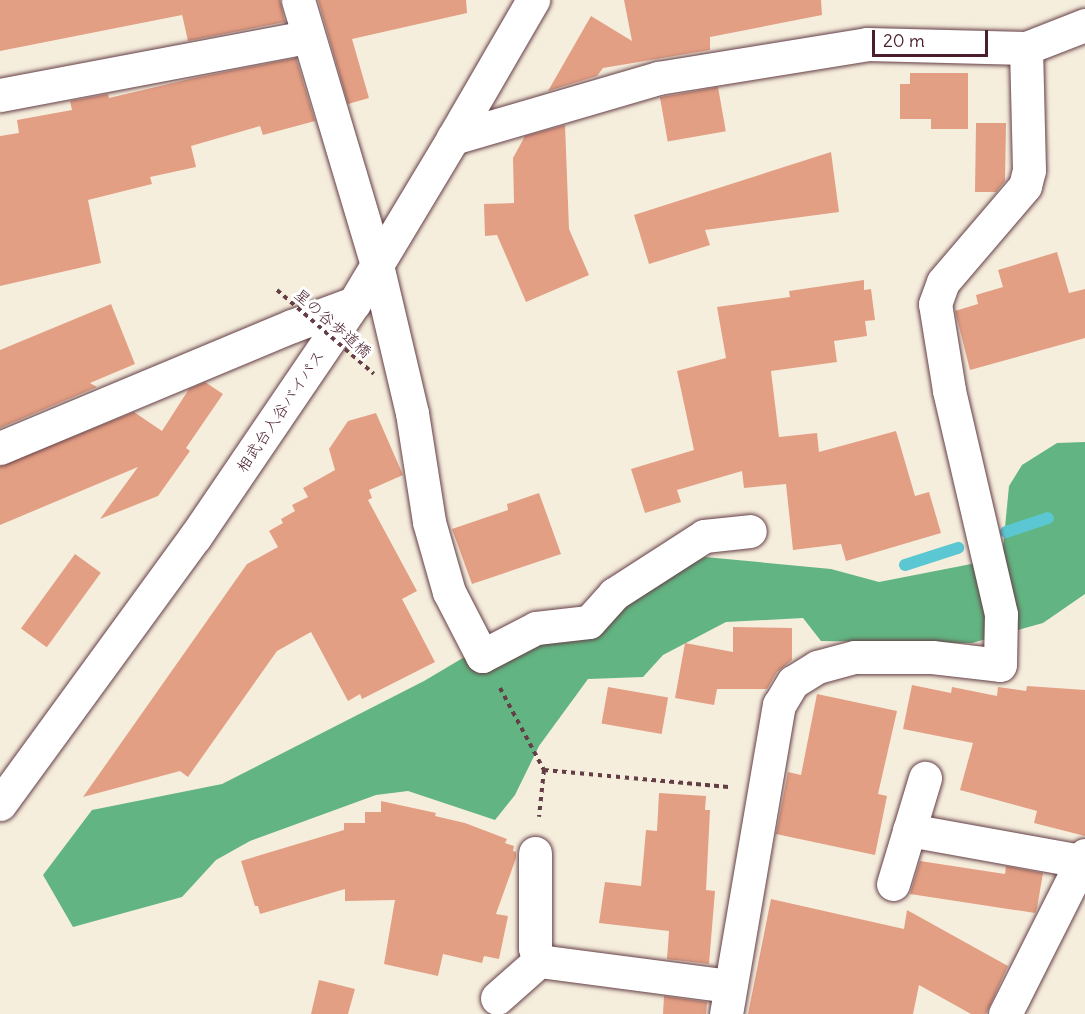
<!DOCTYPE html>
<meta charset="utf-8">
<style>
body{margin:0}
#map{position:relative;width:1085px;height:1014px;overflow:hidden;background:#f6eedd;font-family:Delius,"Klee One",sans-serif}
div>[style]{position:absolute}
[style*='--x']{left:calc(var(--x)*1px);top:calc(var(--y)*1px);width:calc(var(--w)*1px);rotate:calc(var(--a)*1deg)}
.forest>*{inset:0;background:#62b582}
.stream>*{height:12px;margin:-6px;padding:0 6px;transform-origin:6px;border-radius:6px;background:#5bc7d3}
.building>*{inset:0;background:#e39f84;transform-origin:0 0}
.path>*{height:4px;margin-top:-2px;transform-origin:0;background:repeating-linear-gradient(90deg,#643e46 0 4.5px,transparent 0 9px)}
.roads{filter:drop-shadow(0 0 2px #643e46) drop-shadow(0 0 2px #643e46)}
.minor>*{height:33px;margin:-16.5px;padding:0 16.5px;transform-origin:16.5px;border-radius:16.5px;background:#fff}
.major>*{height:33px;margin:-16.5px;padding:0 16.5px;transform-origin:16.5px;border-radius:16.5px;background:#fff}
.path-bridge>*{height:4px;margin-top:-2px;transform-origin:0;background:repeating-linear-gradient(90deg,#643e46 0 4.5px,transparent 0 9px)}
span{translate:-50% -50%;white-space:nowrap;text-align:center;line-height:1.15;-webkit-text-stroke:6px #fff;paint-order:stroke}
.street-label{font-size:16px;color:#4a1f2b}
.scale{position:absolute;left:872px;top:30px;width:116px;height:27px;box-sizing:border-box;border:3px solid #4a1f2b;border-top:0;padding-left:8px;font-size:18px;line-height:21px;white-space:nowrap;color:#4a1f2b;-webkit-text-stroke:4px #fff;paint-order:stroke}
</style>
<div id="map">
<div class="forest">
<div style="clip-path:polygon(1085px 442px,1085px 594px,1043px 623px,972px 643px,821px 641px,803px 618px,726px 622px,663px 655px,643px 677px,588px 679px,539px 746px,515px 795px,495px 820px,408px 791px,376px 795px,250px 841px,216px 860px,182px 897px,73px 927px,43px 875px,92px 810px,222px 784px,424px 681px,527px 620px,596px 614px,705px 557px,831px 569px,879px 582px,1002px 558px,1009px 486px,1022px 465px,1057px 443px)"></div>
</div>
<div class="stream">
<div style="--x:1006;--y:532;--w:44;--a:-18.4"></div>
<div style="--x:905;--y:565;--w:56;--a:-17.8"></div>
</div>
<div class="building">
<div style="clip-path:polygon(0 0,280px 0,285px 22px,188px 41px,181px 10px,182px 15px,0 51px)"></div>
<div style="clip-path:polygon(318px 0,466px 0,467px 13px,352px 39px,369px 98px,348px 104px)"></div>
<div style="clip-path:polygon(624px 0,821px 0,822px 15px,710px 37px,710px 50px,603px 68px,597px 76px,548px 91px,591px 16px,632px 41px)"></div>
<div style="clip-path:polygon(296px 58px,315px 121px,263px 135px,260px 126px,191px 146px,196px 167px,150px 177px,152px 184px,88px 200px,101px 263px,0 286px,0 136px,19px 133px,17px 120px,72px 110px,70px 101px,108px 94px,109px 98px,194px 78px)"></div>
<div style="clip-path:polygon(910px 73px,968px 73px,968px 129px,931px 129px,931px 119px,900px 119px,900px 84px,910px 84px)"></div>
<div style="left:718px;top:87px;width:45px;height:59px;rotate:80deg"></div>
<div style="clip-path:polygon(976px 123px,1006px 123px,1005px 181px,996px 192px,975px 192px)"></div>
<div style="clip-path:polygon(565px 125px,569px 229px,589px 275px,526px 302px,497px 235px,485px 236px,484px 204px,514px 203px,513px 158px,525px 136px)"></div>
<div style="clip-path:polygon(831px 152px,839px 212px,705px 230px,710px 245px,649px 264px,634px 215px)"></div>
<div style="clip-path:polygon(1057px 252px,1069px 293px,1085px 289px,1085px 338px,970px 370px,955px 311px,978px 304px,976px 295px,1003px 287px,998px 270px)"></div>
<div style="clip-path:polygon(864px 280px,864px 290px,871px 289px,875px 320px,865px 321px,867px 336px,834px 341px,837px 362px,771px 371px,779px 437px,817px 433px,819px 452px,896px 431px,915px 496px,929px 492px,941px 533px,846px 561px,841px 544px,793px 550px,786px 484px,744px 488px,742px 471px,677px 490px,681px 502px,645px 513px,631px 469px,694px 450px,677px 371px,726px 358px,717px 307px,790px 297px,789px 291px)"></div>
<div style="clip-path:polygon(111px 304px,135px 364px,90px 383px,97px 387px,0 428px,0 350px)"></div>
<div style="clip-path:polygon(205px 382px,223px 394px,186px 448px,190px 451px,158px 496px,100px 519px,138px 467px,0 525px,0 466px,134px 412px,162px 431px,189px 389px)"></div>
<div style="clip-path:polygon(376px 413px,403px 475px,369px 490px,372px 498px,368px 500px,417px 591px,402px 599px,435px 662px,362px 699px,360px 694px,348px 701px,311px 632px,277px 651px,188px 777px,180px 771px,83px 797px,247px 564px,278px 547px,269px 531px,283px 523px,281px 519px,295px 511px,292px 505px,308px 497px,303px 488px,335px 470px,329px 449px,348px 421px)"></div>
<div style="clip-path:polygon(539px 493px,561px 554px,472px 584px,452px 529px,508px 510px,507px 504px)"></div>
<div style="left:75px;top:554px;width:32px;height:92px;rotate:36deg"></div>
<div style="clip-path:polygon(733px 627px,792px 628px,792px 660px,777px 672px,767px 689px,717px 689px,714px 705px,675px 698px,685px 643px,733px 652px)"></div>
<div style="clip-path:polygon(912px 685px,951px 693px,952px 687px,997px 696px,998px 687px,1026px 691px,1027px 686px,1085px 690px,1085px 836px,1034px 823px,1037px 811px,960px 790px,973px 743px,903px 729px)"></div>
<div style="left:608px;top:687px;width:61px;height:37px;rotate:10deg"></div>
<div style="clip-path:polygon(817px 694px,897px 711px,878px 794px,887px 796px,875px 855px,776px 834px,788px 772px,801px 775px)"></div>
<div style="clip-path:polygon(659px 793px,706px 796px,705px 810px,710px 810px,706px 890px,715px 891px,709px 964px,667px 959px,669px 931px,599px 923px,605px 882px,641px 886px,646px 830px,657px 831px)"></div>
<div style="clip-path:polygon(381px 801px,436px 813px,435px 816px,465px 823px,507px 839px,505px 843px,514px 846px,513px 851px,516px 852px,516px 858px,496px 914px,508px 916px,499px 959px,484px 956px,482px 963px,443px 954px,438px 976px,384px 964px,395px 900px,345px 901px,345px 889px,260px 914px,258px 906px,255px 906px,241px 861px,344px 830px,344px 823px,365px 823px,365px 812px,381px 812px)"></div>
<div style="clip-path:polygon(920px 861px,1005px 874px,1006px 866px,1043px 873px,1037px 908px,1035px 913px,910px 894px)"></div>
<div style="clip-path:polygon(771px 899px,904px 929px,907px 910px,1008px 966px,986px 1014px,971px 1014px,919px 985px,913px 1014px,748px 1014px)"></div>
<div style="clip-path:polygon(319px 980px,355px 989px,348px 1014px,311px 1014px)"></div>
<div style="clip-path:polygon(664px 996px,707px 1002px,706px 1014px,663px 1014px)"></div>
</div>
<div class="path">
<div style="--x:500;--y:688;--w:93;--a:61.8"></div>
<div style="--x:544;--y:770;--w:47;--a:96.1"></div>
<div style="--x:544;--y:770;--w:185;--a:5.3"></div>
</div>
<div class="roads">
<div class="minor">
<div style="--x:298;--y:0;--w:277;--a:73.4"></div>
<div style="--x:377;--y:265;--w:152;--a:76.7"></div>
<div style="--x:412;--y:413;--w:110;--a:81.1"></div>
<div style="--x:429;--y:522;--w:73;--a:74.1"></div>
<div style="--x:449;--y:592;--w:72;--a:62.7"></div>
<div style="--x:482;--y:656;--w:61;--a:-27.4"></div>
<div style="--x:536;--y:628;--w:53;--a:-6.5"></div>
<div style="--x:589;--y:622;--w:38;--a:-48"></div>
<div style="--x:614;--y:594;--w:107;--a:-32.8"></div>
<div style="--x:704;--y:536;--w:46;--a:-6.2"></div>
<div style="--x:0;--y:95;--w:313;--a:-10.7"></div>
<div style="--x:453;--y:138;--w:214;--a:-16.3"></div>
<div style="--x:658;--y:78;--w:212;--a:-9.2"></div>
<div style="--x:867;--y:44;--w:159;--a:1.4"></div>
<div style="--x:1026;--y:48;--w:63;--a:-21.3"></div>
<div style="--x:0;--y:448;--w:316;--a:-22.7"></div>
<div style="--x:292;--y:326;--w:66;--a:-20.4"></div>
<div style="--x:909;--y:830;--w:176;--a:10.2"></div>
<div style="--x:535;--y:853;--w:95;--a:90"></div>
<div style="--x:535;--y:948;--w:14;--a:73"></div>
<div style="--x:539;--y:961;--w:193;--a:7.5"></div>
<div style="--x:893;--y:884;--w:111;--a:-73.2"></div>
<div style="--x:497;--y:998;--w:56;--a:-41.4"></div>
<div style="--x:726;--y:1014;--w:314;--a:-80.3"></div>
<div style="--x:779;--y:705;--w:27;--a:-59"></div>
<div style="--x:793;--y:682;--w:28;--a:-32"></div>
<div style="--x:817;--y:667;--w:39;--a:-15"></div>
<div style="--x:855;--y:657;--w:77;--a:0"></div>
<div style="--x:932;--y:657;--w:68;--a:6.7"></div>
<div style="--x:1000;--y:665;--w:51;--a:-88.9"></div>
<div style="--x:1001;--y:614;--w:230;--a:-103.1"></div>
<div style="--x:949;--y:390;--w:87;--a:-99.2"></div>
<div style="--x:935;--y:304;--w:23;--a:-70"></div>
<div style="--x:943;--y:282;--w:126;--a:-49.5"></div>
<div style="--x:1025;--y:186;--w:16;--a:-76"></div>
<div style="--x:1029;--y:170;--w:122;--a:-91.4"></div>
<div style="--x:1005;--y:1014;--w:178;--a:-63.3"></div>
</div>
<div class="major">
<div style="--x:0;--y:804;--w:331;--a:-53.9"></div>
<div style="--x:195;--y:537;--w:283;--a:-55.8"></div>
<div style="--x:354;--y:303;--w:192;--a:-59"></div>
<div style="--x:453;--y:138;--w:160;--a:-59.9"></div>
</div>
</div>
<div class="path-bridge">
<div style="--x:277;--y:290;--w:128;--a:40.9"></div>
</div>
<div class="street-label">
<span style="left:333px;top:323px;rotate:41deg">星の谷歩道橋</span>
<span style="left:280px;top:411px;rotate:-56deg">相武台入谷バイパス</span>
</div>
<div class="scale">20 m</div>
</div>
